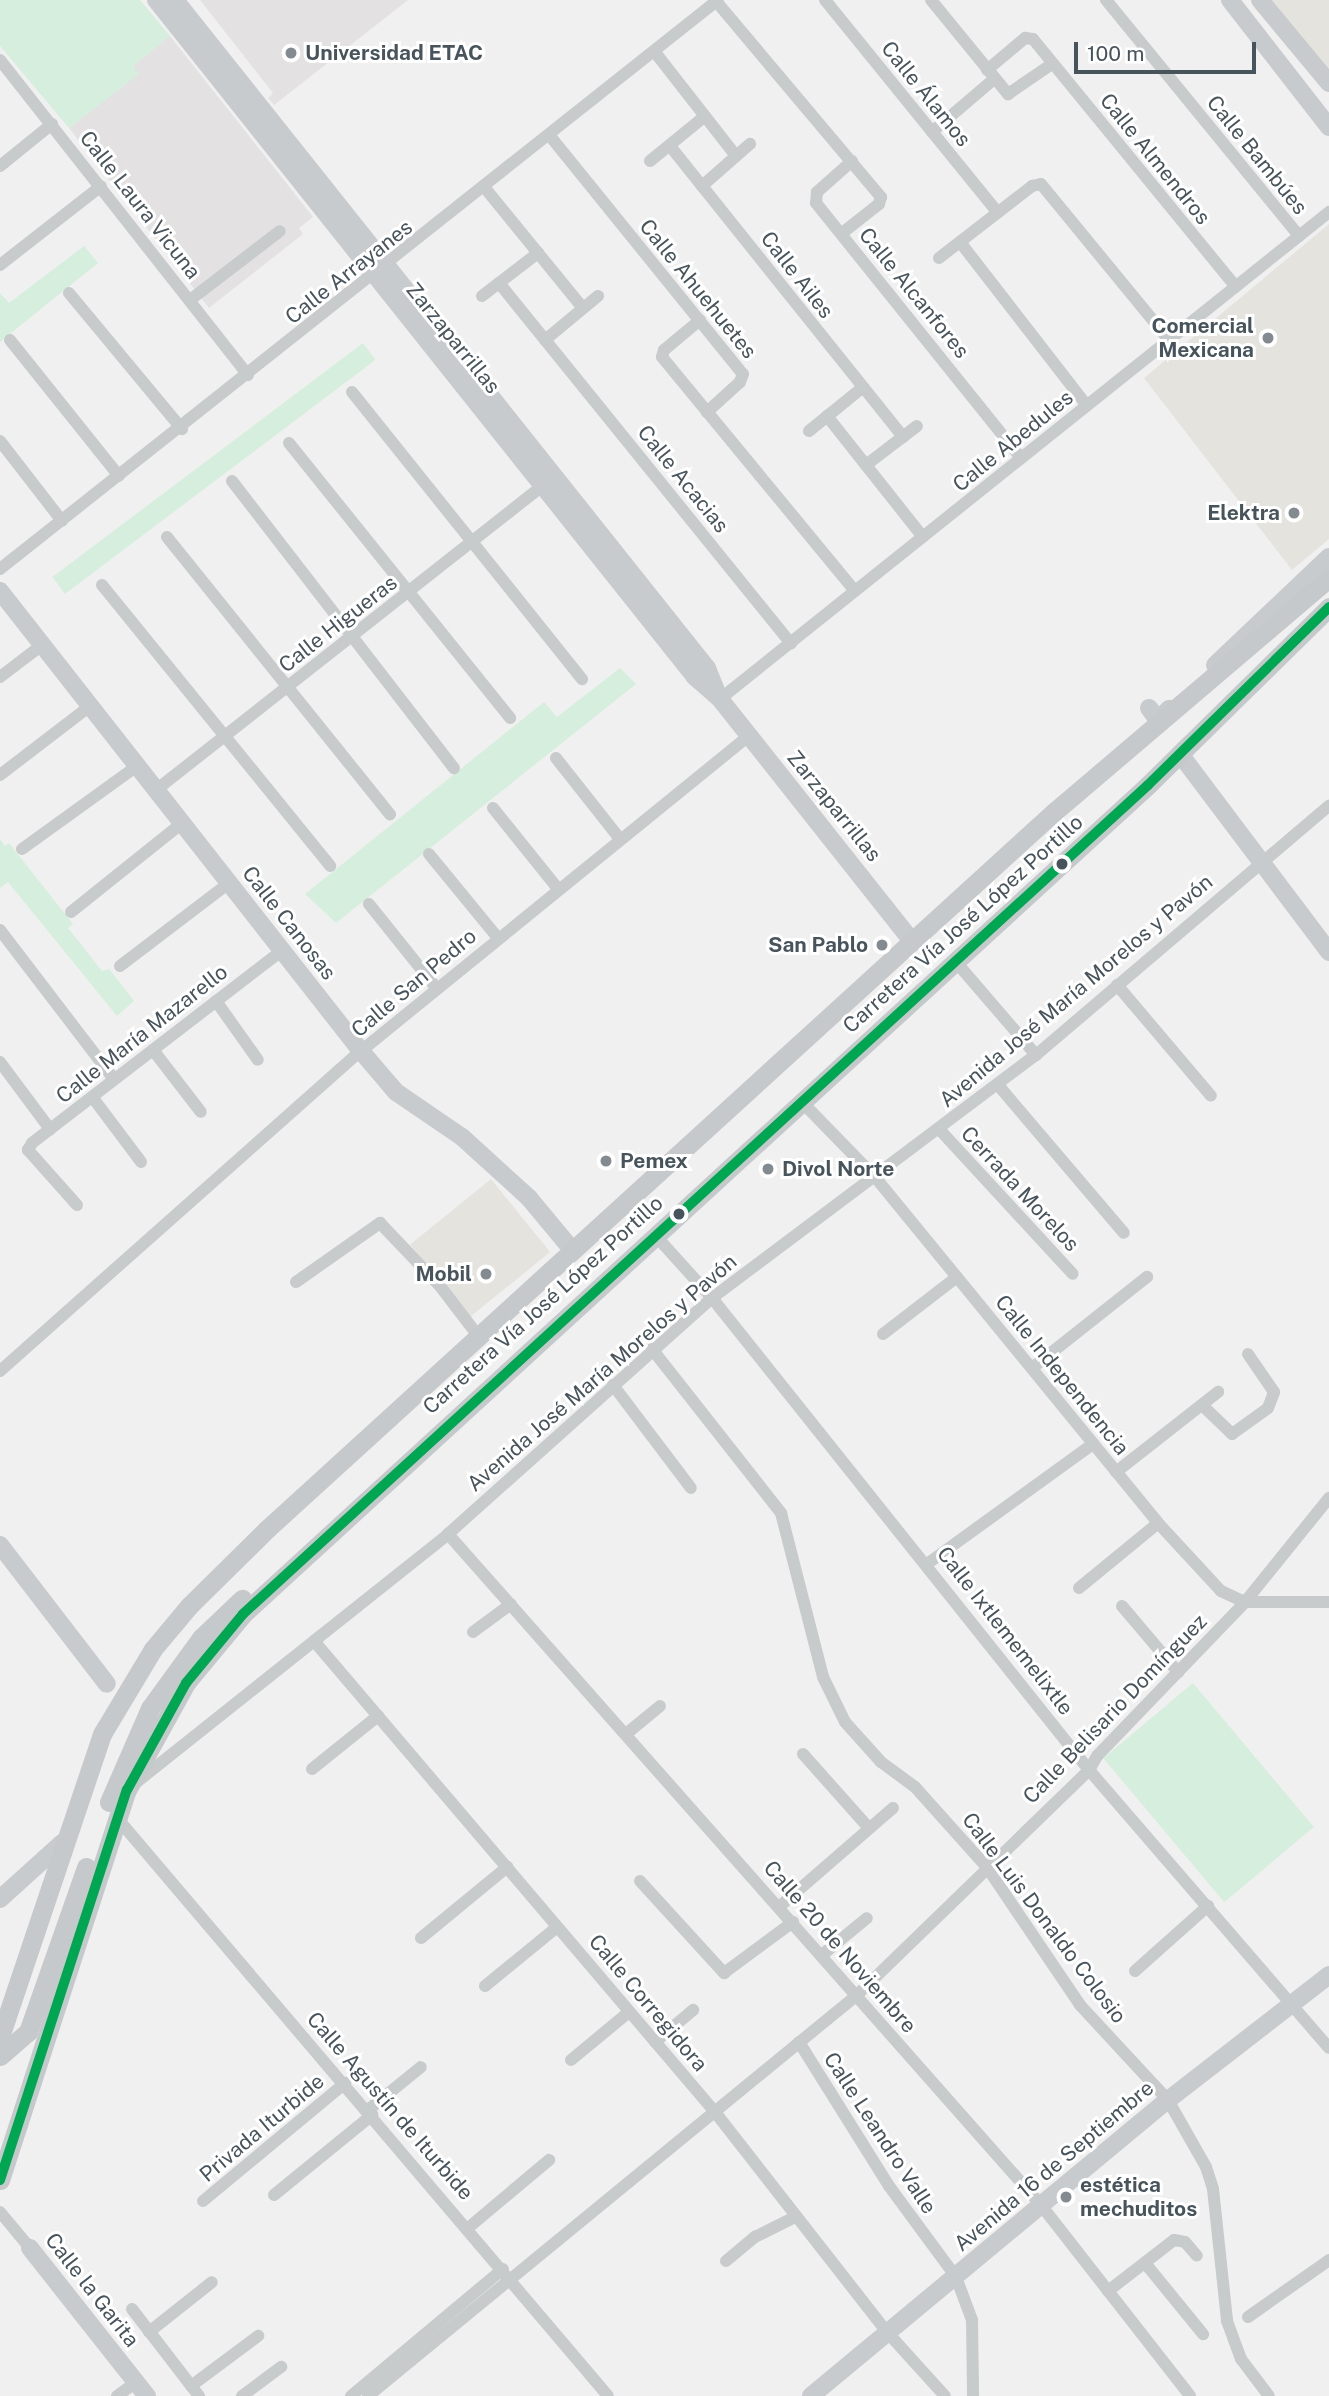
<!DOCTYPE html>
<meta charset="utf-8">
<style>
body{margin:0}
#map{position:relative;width:1329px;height:2396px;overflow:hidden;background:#f1f0f0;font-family:"Public Sans",sans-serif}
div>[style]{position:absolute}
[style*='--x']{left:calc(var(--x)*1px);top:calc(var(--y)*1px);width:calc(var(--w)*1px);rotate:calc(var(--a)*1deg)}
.commercial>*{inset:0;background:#e5e3de;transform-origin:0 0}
.education>*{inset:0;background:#e3e1e2}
.green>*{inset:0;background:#d6eedd;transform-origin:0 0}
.street>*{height:12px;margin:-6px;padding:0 6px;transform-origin:6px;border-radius:6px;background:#c7cbcc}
.secondary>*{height:18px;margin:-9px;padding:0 9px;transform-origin:9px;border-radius:9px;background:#c8cbcd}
.primary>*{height:19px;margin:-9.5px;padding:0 9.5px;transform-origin:9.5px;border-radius:9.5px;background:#c6c9cb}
.bus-1>*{height:10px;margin:-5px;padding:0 5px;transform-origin:5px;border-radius:5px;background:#00a651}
.dots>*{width:19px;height:19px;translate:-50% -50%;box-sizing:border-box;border:4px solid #fff;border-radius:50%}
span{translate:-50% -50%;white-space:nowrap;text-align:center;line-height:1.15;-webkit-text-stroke:6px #fff;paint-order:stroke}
.poi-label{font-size:21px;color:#48545c;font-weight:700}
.left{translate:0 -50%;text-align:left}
.right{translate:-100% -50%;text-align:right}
.street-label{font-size:21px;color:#48545c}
.scale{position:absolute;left:1074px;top:42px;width:182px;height:32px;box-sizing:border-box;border:4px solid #48545c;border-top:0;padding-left:9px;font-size:21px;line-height:24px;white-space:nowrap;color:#48545c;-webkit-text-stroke:5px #fff;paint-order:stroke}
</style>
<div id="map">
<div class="commercial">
<div style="clip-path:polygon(1270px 0,1329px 0,1329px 71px)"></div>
<div style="clip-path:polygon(1329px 224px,1329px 539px,1292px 570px,1144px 378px)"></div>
<div style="left:491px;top:1179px;width:94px;height:104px;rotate:51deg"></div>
</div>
<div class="education">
<div style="clip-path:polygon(200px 0,408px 0,274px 105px,268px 98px,273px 93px)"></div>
<div style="clip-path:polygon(170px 36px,313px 217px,299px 228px,303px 234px,209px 308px,69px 128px,138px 74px,133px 66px)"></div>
</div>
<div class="green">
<div style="clip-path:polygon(0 0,140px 0,170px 36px,133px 66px,139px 74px,69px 128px,0 46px)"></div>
<div style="clip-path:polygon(84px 246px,98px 263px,0 342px,0 293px,9px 303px)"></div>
<div style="left:363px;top:343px;width:21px;height:389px;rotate:53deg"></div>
<div style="clip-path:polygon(620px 668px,636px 684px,336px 923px,305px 894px,544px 702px,557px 717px)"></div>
<div style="clip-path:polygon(0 839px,5px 846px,9px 843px,73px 924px,68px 928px,102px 971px,109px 969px,134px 1001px,117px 1016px,8px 882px,0 888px)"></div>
<div style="left:1193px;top:1683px;width:188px;height:117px;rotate:50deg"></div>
</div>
<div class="street">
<div style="--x:715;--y:0;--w:258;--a:49.9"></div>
<div style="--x:881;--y:197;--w:7;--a:106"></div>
<div style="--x:879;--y:204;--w:48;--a:141.7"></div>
<div style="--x:825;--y:0;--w:274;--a:50.9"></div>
<div style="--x:931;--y:0;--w:122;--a:50.7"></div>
<div style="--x:1008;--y:94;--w:53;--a:-34.3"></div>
<div style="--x:1106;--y:0;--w:305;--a:50.7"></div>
<div style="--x:654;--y:51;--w:133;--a:52"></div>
<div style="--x:0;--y:60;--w:401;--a:51.8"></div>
<div style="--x:987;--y:70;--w:50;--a:-40.1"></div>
<div style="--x:1025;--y:38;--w:8;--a:7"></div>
<div style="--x:1033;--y:39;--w:320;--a:50.7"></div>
<div style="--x:932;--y:132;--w:82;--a:-40.5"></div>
<div style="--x:550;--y:136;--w:306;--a:51"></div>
<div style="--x:743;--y:374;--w:9;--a:111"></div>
<div style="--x:740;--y:382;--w:45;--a:137.7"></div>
<div style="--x:670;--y:146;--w:373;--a:51.3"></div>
<div style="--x:650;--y:161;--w:71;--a:-39.3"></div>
<div style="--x:852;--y:161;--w:47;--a:138.5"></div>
<div style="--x:817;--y:192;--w:11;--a:95"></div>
<div style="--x:816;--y:203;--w:327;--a:51.2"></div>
<div style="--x:0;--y:166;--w:67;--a:-38.9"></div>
<div style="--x:702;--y:186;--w:64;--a:-41.2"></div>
<div style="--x:485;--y:188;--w:155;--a:50.8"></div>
<div style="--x:960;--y:242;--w:207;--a:52.2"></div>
<div style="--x:939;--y:258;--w:118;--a:-37.7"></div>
<div style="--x:1032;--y:186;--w:9;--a:-13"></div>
<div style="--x:1041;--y:184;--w:202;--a:50.6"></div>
<div style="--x:0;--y:265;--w:128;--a:-38"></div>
<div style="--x:499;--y:283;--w:464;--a:51"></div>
<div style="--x:69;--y:293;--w:177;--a:50.3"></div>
<div style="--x:482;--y:296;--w:71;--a:-37.5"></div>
<div style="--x:190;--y:300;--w:113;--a:-37.5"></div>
<div style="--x:700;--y:320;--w:47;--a:140.2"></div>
<div style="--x:664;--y:350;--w:7;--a:106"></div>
<div style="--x:662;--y:357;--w:303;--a:50.5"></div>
<div style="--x:10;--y:340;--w:174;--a:51.3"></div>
<div style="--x:545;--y:340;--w:69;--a:-39.7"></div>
<div style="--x:352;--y:392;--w:368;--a:51.3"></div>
<div style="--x:827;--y:416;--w:154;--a:51.6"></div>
<div style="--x:809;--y:431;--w:68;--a:-39.1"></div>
<div style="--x:0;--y:441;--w:101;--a:52.2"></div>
<div style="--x:289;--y:443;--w:353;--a:51.2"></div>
<div style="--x:866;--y:465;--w:64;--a:-37.4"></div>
<div style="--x:232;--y:481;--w:363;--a:52.3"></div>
<div style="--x:167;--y:537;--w:356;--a:51.2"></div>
<div style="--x:0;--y:569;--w:916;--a:-38.4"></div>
<div style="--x:102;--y:585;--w:362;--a:50.9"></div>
<div style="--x:0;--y:677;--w:53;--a:-37.3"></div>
<div style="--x:720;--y:699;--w:780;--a:-38.65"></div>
<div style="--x:556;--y:758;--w:103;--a:51.7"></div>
<div style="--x:0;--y:775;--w:113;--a:-37.5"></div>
<div style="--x:156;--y:790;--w:492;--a:-38.2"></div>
<div style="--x:493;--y:808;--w:105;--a:51.2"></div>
<div style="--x:22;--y:849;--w:142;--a:-35.8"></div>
<div style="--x:429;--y:854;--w:109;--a:50.6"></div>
<div style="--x:369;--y:904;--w:109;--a:51.3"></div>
<div style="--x:71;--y:912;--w:142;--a:-38.7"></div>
<div style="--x:0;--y:930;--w:186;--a:52.6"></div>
<div style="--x:956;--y:962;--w:123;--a:49.3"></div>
<div style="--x:120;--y:966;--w:137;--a:-37.3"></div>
<div style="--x:1117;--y:985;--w:145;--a:49.7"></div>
<div style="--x:216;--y:1001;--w:72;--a:54.6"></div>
<div style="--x:153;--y:1050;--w:78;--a:52.3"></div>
<div style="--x:0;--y:1062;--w:84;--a:53.3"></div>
<div style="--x:998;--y:1085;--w:194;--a:49.6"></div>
<div style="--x:93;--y:1098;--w:80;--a:53.1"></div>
<div style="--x:801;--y:1101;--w:106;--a:45.8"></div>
<div style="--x:875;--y:1177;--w:447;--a:50.7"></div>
<div style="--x:1158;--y:1523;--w:93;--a:47.2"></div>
<div style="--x:1221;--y:1591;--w:26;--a:25"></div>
<div style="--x:1245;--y:1602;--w:84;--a:0"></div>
<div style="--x:939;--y:1129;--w:197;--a:47.3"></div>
<div style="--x:77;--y:1205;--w:74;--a:-131.7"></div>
<div style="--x:28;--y:1150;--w:8;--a:-60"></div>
<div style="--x:32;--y:1143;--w:314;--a:-37.6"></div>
<div style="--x:655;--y:1235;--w:85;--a:47.9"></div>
<div style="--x:712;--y:1298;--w:604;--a:51.38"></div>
<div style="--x:1089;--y:1770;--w:367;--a:49.2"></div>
<div style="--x:296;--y:1282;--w:103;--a:-35.1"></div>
<div style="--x:380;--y:1223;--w:87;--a:46.4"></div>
<div style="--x:440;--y:1286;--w:64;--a:52.6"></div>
<div style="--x:883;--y:1334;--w:93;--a:-37.6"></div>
<div style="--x:652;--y:1349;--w:209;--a:51.8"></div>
<div style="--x:781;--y:1513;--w:169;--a:75.6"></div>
<div style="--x:823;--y:1677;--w:50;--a:63.9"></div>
<div style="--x:845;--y:1722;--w:54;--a:48"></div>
<div style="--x:881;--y:1762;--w:42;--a:36.3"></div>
<div style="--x:915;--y:1787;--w:106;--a:48.1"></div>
<div style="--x:986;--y:1866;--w:168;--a:55.9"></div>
<div style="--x:1080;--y:2005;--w:129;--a:47.2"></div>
<div style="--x:1168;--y:2100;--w:77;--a:60.4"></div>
<div style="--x:1206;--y:2167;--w:23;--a:72"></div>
<div style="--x:1213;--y:2189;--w:133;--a:83.9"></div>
<div style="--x:1227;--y:2321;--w:40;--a:69.8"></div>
<div style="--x:1241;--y:2359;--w:46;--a:52.9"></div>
<div style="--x:1032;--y:1368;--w:147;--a:-38.4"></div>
<div style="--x:0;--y:1371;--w:482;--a:-41.6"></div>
<div style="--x:361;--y:1051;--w:500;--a:-39.1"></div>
<div style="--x:613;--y:1385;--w:129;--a:52.9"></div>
<div style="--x:1202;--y:1405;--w:42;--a:44"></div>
<div style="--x:1232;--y:1434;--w:44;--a:-35.8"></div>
<div style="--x:1268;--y:1408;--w:17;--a:-69"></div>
<div style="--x:1274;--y:1392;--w:46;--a:-124.4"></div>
<div style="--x:1116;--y:1472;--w:130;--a:-38.1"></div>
<div style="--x:448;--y:1534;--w:895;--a:48.53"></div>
<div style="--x:1041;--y:2205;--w:242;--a:52"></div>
<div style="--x:927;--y:1564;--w:205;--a:-35.9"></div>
<div style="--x:1079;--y:1588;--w:102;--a:-39.4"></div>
<div style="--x:1122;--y:1606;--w:87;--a:49.7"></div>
<div style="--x:473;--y:1632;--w:47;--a:-36.4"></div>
<div style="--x:314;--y:1641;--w:619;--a:49.59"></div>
<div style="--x:715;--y:2112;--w:279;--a:52"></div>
<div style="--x:887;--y:2332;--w:86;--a:47.8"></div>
<div style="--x:626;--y:1734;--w:44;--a:-39.5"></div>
<div style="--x:803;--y:1754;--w:99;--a:48.3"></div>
<div style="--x:312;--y:1769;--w:85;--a:-38.8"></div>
<div style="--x:133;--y:1785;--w:403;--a:-38.5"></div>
<div style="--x:448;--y:1534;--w:354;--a:-41.8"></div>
<div style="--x:712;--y:1298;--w:405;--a:-36.9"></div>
<div style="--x:1036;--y:1055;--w:385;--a:-40.4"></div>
<div style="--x:117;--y:1818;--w:758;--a:49.65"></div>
<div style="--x:640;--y:1881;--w:125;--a:47.6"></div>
<div style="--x:724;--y:1973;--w:86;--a:-36.5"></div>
<div style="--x:779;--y:1907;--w:151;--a:-41"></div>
<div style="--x:421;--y:1938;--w:112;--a:-39.5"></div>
<div style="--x:822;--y:1955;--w:58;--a:-39.4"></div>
<div style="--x:1135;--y:1971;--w:98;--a:-41.7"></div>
<div style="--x:485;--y:1986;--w:93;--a:-39.3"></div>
<div style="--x:655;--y:2042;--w:50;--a:-40.1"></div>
<div style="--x:799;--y:2042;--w:170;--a:58"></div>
<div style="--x:889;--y:2186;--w:113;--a:53.6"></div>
<div style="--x:956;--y:2277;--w:46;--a:69.6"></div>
<div style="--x:972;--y:2320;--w:76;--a:89.2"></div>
<div style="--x:571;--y:2060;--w:75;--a:-39.6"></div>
<div style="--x:368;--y:2110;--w:68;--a:-39.1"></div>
<div style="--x:274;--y:2195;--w:127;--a:-39.2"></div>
<div style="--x:203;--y:2201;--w:185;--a:-39.7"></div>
<div style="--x:0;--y:2212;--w:47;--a:50.2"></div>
<div style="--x:468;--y:2228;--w:106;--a:-40"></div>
<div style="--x:726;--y:2261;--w:38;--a:-40"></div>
<div style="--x:755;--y:2237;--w:45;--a:-26.6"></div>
<div style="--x:1145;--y:2263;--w:92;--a:50.8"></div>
<div style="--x:1108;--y:2291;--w:83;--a:-37.7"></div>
<div style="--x:1174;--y:2240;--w:11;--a:10"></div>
<div style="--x:1185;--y:2242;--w:18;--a:49"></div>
<div style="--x:132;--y:2309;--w:110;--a:52.4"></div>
<div style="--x:1248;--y:2317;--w:99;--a:-35.1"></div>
<div style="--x:149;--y:2332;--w:80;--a:-38.4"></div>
<div style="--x:191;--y:2386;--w:84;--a:-36.7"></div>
<div style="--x:117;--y:2396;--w:24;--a:-36"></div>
<div style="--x:242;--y:2396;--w:49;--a:-36.6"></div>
<div style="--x:351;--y:2396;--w:198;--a:-39.9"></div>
<div style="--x:368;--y:2396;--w:632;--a:-39.35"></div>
<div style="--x:857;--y:1995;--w:323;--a:-44.1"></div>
<div style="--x:1089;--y:1770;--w:16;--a:-60"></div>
<div style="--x:1097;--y:1756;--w:214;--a:-46.1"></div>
<div style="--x:1245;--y:1602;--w:134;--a:-51.1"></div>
</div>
<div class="secondary">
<div style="--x:156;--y:0;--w:865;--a:51.47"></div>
<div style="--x:695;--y:677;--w:33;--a:41"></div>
<div style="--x:720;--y:699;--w:309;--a:51.6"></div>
<div style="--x:175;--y:0;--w:854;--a:51.47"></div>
<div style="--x:707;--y:668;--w:27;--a:68"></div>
<div style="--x:1230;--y:0;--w:161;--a:52.1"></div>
<div style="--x:1260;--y:0;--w:108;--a:50.3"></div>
<div style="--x:0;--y:591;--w:585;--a:51.88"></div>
<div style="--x:361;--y:1051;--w:54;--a:49.5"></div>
<div style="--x:396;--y:1092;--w:80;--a:34.3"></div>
<div style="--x:462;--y:1137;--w:91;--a:42.3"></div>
<div style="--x:529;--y:1198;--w:69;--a:50.3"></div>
<div style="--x:1215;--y:665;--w:157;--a:-43.5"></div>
<div style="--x:1149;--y:708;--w:15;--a:53"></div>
<div style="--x:1158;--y:720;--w:16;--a:-45"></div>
<div style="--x:1190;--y:744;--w:14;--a:135"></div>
<div style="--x:1180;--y:754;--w:248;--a:53"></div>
<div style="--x:0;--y:1545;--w:175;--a:52.4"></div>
<div style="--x:0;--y:1899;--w:84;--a:-42.1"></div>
<div style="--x:30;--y:2248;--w:189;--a:51.7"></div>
<div style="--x:811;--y:2396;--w:464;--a:-39.7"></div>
<div style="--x:1168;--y:2100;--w:204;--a:-37.8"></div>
</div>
<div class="primary">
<div style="--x:109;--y:1802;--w:103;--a:-66.4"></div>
<div style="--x:150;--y:1708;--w:87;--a:-53.9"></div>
<div style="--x:201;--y:1638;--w:57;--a:-43.6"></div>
<div style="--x:0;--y:2037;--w:320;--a:-71.4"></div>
<div style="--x:102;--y:1734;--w:99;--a:-59"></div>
<div style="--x:153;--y:1649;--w:56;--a:-50.1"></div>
<div style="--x:189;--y:1606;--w:110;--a:-44.6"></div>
<div style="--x:267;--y:1529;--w:1065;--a:-42.34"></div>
<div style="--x:1054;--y:812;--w:361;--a:-40.4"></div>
<div style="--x:0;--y:2056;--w:37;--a:-41"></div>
<div style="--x:28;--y:2032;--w:175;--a:-70.6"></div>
<div style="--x:0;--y:2180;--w:410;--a:-72"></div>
<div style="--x:127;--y:1790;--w:122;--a:-61.1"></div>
<div style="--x:186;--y:1683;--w:89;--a:-50.4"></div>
<div style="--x:243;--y:1614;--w:1227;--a:-42.49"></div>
<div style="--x:1148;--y:785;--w:254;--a:-44.5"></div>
</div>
<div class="bus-1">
<div style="--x:0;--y:2180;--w:410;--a:-72"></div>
<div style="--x:127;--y:1790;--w:122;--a:-61.1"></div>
<div style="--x:186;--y:1683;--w:89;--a:-50.4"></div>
<div style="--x:243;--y:1614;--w:1227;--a:-42.49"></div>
<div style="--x:1148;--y:785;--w:254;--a:-44.5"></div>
</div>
<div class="dots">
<div style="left:291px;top:53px;background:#838b90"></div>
<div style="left:1268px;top:338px;background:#838b90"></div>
<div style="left:1294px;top:513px;background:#838b90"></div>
<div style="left:1062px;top:864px;background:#48545c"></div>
<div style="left:882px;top:945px;background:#838b90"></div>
<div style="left:606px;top:1161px;background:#838b90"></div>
<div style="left:768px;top:1169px;background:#838b90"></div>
<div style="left:679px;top:1214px;background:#48545c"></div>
<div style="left:486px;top:1274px;background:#838b90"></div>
<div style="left:1066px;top:2197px;background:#838b90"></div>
</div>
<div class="poi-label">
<span class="left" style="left:305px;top:53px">Universidad ETAC</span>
<span class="right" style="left:1254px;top:338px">Comercial<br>Mexicana</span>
<span class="right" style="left:1280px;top:513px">Elektra</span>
<span class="right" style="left:868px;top:945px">San Pablo</span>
<span class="left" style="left:620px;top:1161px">Pemex</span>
<span class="left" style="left:782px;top:1169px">Divol Norte</span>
<span class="right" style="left:472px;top:1274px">Mobil</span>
<span class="left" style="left:1080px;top:2197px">estética<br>mechuditos</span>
</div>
<div class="street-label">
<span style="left:926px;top:94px;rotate:51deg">Calle Álamos</span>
<span style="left:1257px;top:155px;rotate:51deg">Calle Bambúes</span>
<span style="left:1155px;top:159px;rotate:51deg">Calle Almendros</span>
<span style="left:140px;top:205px;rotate:52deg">Calle Laura Vicuna</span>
<span style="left:349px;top:272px;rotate:-38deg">Calle Arrayanes</span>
<span style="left:797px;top:275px;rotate:52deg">Calle Ailes</span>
<span style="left:698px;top:289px;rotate:51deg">Calle Ahuehuetes</span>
<span style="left:914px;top:293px;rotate:51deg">Calle Alcanfores</span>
<span style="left:453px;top:338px;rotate:51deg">Zarzaparrillas</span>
<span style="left:1013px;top:441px;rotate:-39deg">Calle Abedules</span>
<span style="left:683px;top:479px;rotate:51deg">Calle Acacias</span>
<span style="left:338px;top:624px;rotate:-38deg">Calle Higueras</span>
<span style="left:834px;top:806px;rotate:51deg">Zarzaparrillas</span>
<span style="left:289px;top:923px;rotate:52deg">Calle Canosas</span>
<span style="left:963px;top:924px;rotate:-42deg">Carretera Vía José López Portillo</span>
<span style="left:414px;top:983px;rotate:-40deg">Calle San Pedro</span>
<span style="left:1076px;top:991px;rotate:-40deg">Avenida José María Morelos y Pavón</span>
<span style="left:142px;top:1034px;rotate:-38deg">Calle María Mazarello</span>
<span style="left:1020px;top:1189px;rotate:47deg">Cerrada Morelos</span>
<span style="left:543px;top:1305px;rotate:-42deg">Carretera Vía José López Portillo</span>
<span style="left:602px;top:1373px;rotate:-41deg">Avenida José María Morelos y Pavón</span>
<span style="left:1062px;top:1375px;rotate:51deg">Calle Independencia</span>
<span style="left:1005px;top:1631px;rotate:52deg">Calle Ixtlememelixtle</span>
<span style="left:1115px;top:1709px;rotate:-46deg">Calle Belisario Domínguez</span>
<span style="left:1044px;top:1918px;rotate:53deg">Calle Luis Donaldo Colosio</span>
<span style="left:840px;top:1947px;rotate:49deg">Calle 20 de Noviembre</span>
<span style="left:648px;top:2003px;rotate:50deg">Calle Corregidora</span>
<span style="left:390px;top:2106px;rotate:49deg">Calle Agustín de Iturbide</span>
<span style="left:262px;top:2128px;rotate:-40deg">Privada Iturbide</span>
<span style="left:880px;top:2133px;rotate:57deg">Calle Leandro Valle</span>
<span style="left:1054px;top:2166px;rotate:-40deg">Avenida 16 de Septiembre</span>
<span style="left:92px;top:2290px;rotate:52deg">Calle la Garita</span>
</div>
<div class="scale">100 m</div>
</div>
